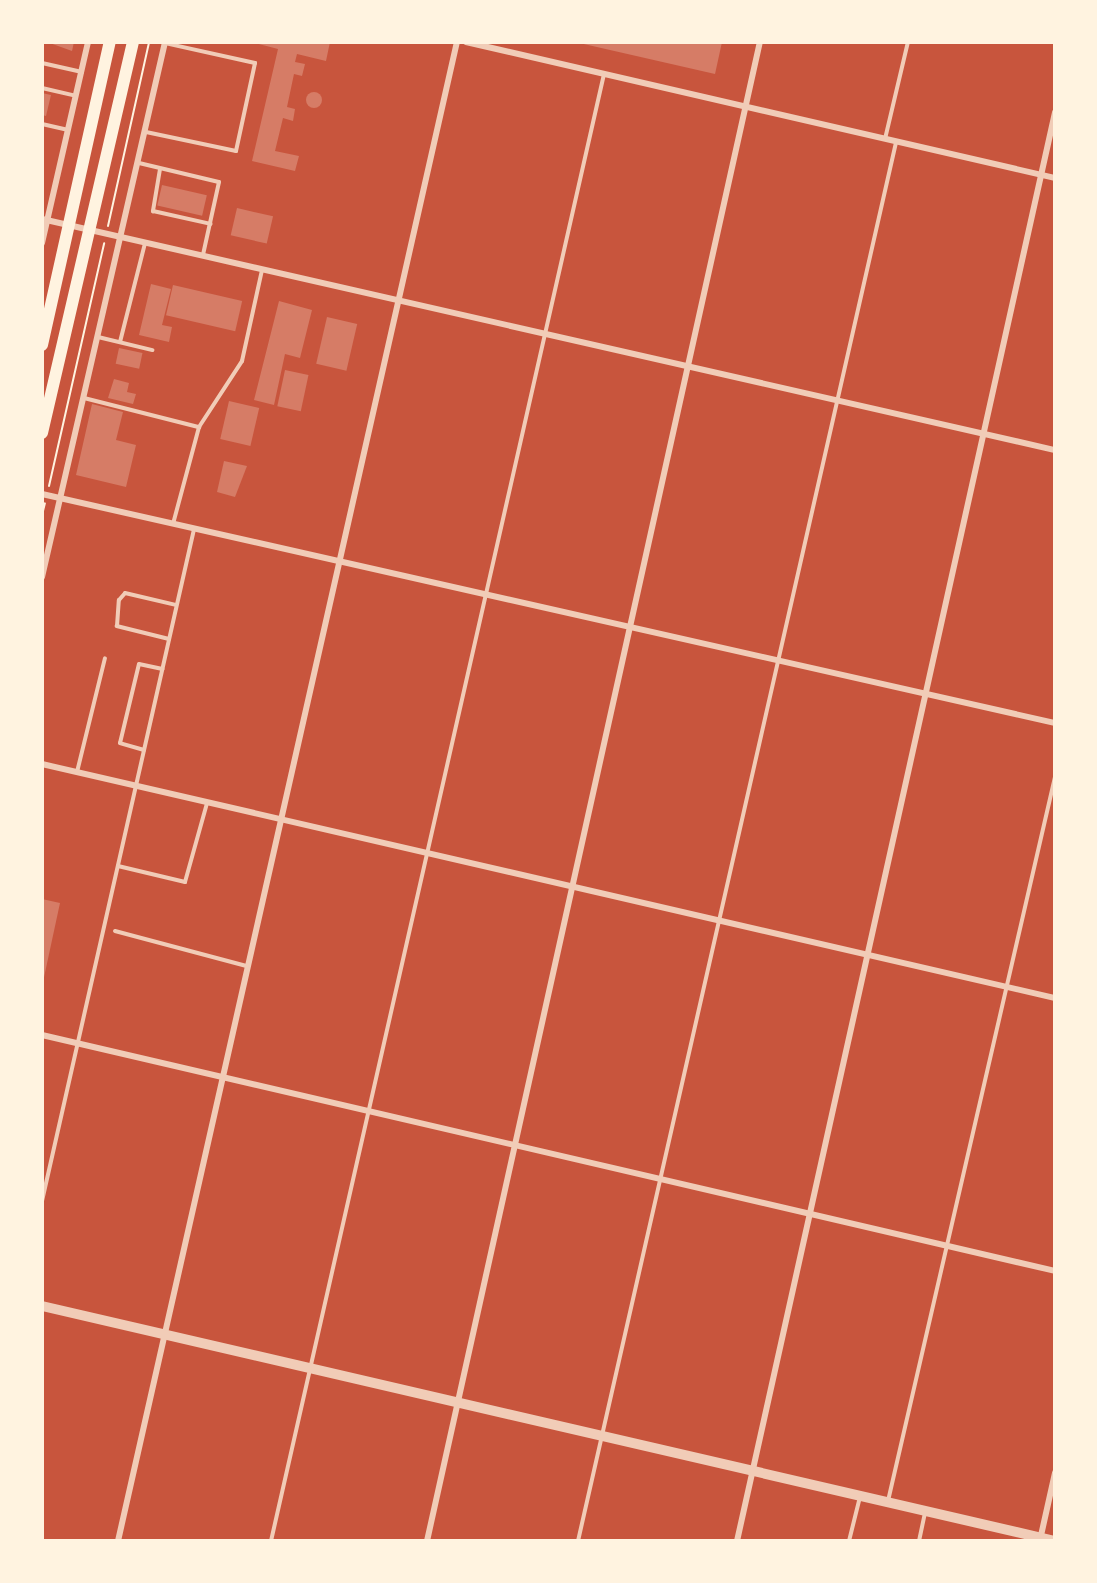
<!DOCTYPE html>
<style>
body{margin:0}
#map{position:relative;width:1097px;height:1583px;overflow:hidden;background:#c8553d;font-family:Poppins,sans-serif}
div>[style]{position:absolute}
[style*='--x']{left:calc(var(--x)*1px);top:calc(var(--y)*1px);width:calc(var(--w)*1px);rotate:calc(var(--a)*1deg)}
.building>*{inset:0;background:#d67c66;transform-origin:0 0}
.round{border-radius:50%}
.path>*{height:2px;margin:-1px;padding:0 1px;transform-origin:1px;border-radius:1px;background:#fff3e0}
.service>*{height:4px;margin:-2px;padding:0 2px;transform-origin:2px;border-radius:2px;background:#f1ccb7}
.minor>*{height:6px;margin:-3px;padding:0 3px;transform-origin:3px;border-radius:3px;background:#f1ccb7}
.tertiary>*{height:10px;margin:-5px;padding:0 5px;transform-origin:5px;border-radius:5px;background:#f1ccb7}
.secondary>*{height:12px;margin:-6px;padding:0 6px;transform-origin:6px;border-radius:6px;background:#fff3e0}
span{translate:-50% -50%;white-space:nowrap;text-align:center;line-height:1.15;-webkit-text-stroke:6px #fff3e0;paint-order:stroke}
.frame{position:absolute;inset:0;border:44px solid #fff3e0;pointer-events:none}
</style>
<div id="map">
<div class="building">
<div style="clip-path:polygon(47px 42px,74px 42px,72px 51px)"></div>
<div style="clip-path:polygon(251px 42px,330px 42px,326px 61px,297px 54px,295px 62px,305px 64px,302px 76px,294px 74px,287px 107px,295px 109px,293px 121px,283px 118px,275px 151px,299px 156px,295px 171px,252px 161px,278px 49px)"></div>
<div style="clip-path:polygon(575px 42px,722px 42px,715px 74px)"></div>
<div class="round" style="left:306px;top:92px;width:16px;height:16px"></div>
<div style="clip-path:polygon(42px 93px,51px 95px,46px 116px,42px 115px)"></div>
<div style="left:162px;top:185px;width:46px;height:21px;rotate:13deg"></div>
<div style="left:237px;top:208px;width:37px;height:28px;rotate:13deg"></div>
<div style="clip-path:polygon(151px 284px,171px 289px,162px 325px,172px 327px,169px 342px,139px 335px)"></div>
<div style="left:173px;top:285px;width:71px;height:31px;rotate:13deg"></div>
<div style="clip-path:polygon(279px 301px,312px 310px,300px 358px,285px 354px,274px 405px,254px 400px)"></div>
<div style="left:327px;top:317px;width:31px;height:48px;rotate:13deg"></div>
<div style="left:119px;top:348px;width:24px;height:16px;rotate:12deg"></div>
<div style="left:285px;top:370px;width:24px;height:37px;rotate:12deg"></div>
<div style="clip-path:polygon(114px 379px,129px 383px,127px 392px,136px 394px,133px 404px,108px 398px)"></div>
<div style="left:229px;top:401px;width:31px;height:39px;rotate:13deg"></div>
<div style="clip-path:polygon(92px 404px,123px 412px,116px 440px,136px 445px,126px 487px,76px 475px)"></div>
<div style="clip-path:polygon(224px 461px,247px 466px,235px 497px,217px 492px)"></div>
<div style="clip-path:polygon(42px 899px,60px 903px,43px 982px,42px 982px)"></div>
</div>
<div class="path">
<div style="--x:108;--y:226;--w:189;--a:-77.4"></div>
<div style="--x:49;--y:486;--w:249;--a:-77.2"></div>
<div style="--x:42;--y:515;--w:12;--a:-76"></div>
</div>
<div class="service">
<div style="--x:42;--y:63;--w:41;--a:12.7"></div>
<div style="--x:42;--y:88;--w:35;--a:13"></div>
<div style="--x:42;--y:124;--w:27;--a:13"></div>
<div style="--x:146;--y:132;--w:92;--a:11.9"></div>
<div style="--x:236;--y:151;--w:90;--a:-77.8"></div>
<div style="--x:255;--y:63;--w:92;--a:-167.5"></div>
<div style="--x:885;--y:139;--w:100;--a:-76.7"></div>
<div style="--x:139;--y:163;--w:82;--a:13.4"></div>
<div style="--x:219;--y:182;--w:75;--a:102.4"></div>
<div style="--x:160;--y:169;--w:43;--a:99.5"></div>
<div style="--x:153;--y:211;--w:59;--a:12.6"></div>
<div style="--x:98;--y:337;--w:56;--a:13.5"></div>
<div style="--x:120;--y:342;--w:102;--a:-75.8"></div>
<div style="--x:84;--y:398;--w:119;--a:14.2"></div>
<div style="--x:173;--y:524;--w:100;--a:-75"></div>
<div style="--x:199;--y:427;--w:79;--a:-56.9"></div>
<div style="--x:242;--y:361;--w:93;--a:-77.6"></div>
<div style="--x:169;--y:639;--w:54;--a:-166"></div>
<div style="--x:117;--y:626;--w:26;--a:-86"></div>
<div style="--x:119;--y:600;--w:9;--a:-49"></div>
<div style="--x:125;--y:593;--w:52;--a:13.2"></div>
<div style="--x:144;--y:750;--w:25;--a:-164"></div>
<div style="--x:120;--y:743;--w:81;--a:-76.5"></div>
<div style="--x:139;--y:664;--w:24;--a:12"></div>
<div style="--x:77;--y:772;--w:117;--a:-76.2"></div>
<div style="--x:118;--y:866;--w:69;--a:13.4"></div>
<div style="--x:185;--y:882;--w:82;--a:-74.4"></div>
<div style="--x:115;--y:931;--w:137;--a:14.9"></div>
<div style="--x:42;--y:1201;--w:689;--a:-77.25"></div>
<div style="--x:888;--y:1501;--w:743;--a:-77.01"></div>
<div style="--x:271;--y:1541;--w:1504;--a:-77.21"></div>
<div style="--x:578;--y:1541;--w:1435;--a:-77.19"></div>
<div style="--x:849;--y:1541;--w:45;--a:-76"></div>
<div style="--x:919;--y:1541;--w:29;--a:-78"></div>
</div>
<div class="minor">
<div style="--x:466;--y:42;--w:604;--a:13"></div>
<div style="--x:42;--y:219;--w:1039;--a:12.85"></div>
<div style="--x:42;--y:243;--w:206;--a:-77.1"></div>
<div style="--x:42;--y:494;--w:1039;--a:12.74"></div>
<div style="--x:42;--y:577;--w:549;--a:-77.05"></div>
<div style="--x:42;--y:764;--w:1040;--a:13.01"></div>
<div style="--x:42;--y:1035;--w:1040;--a:13.11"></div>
<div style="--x:1040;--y:1540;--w:69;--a:-77.4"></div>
<div style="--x:118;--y:1541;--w:1537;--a:-77.26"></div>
<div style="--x:427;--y:1541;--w:1536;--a:-77.48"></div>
<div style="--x:737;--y:1541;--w:1464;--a:-77.45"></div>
</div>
<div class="tertiary">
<div style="--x:42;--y:1306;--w:1040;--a:13.06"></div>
</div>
<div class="secondary">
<div style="--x:42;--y:345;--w:311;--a:-77.4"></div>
<div style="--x:42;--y:433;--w:401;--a:-76.9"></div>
</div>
<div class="frame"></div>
</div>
